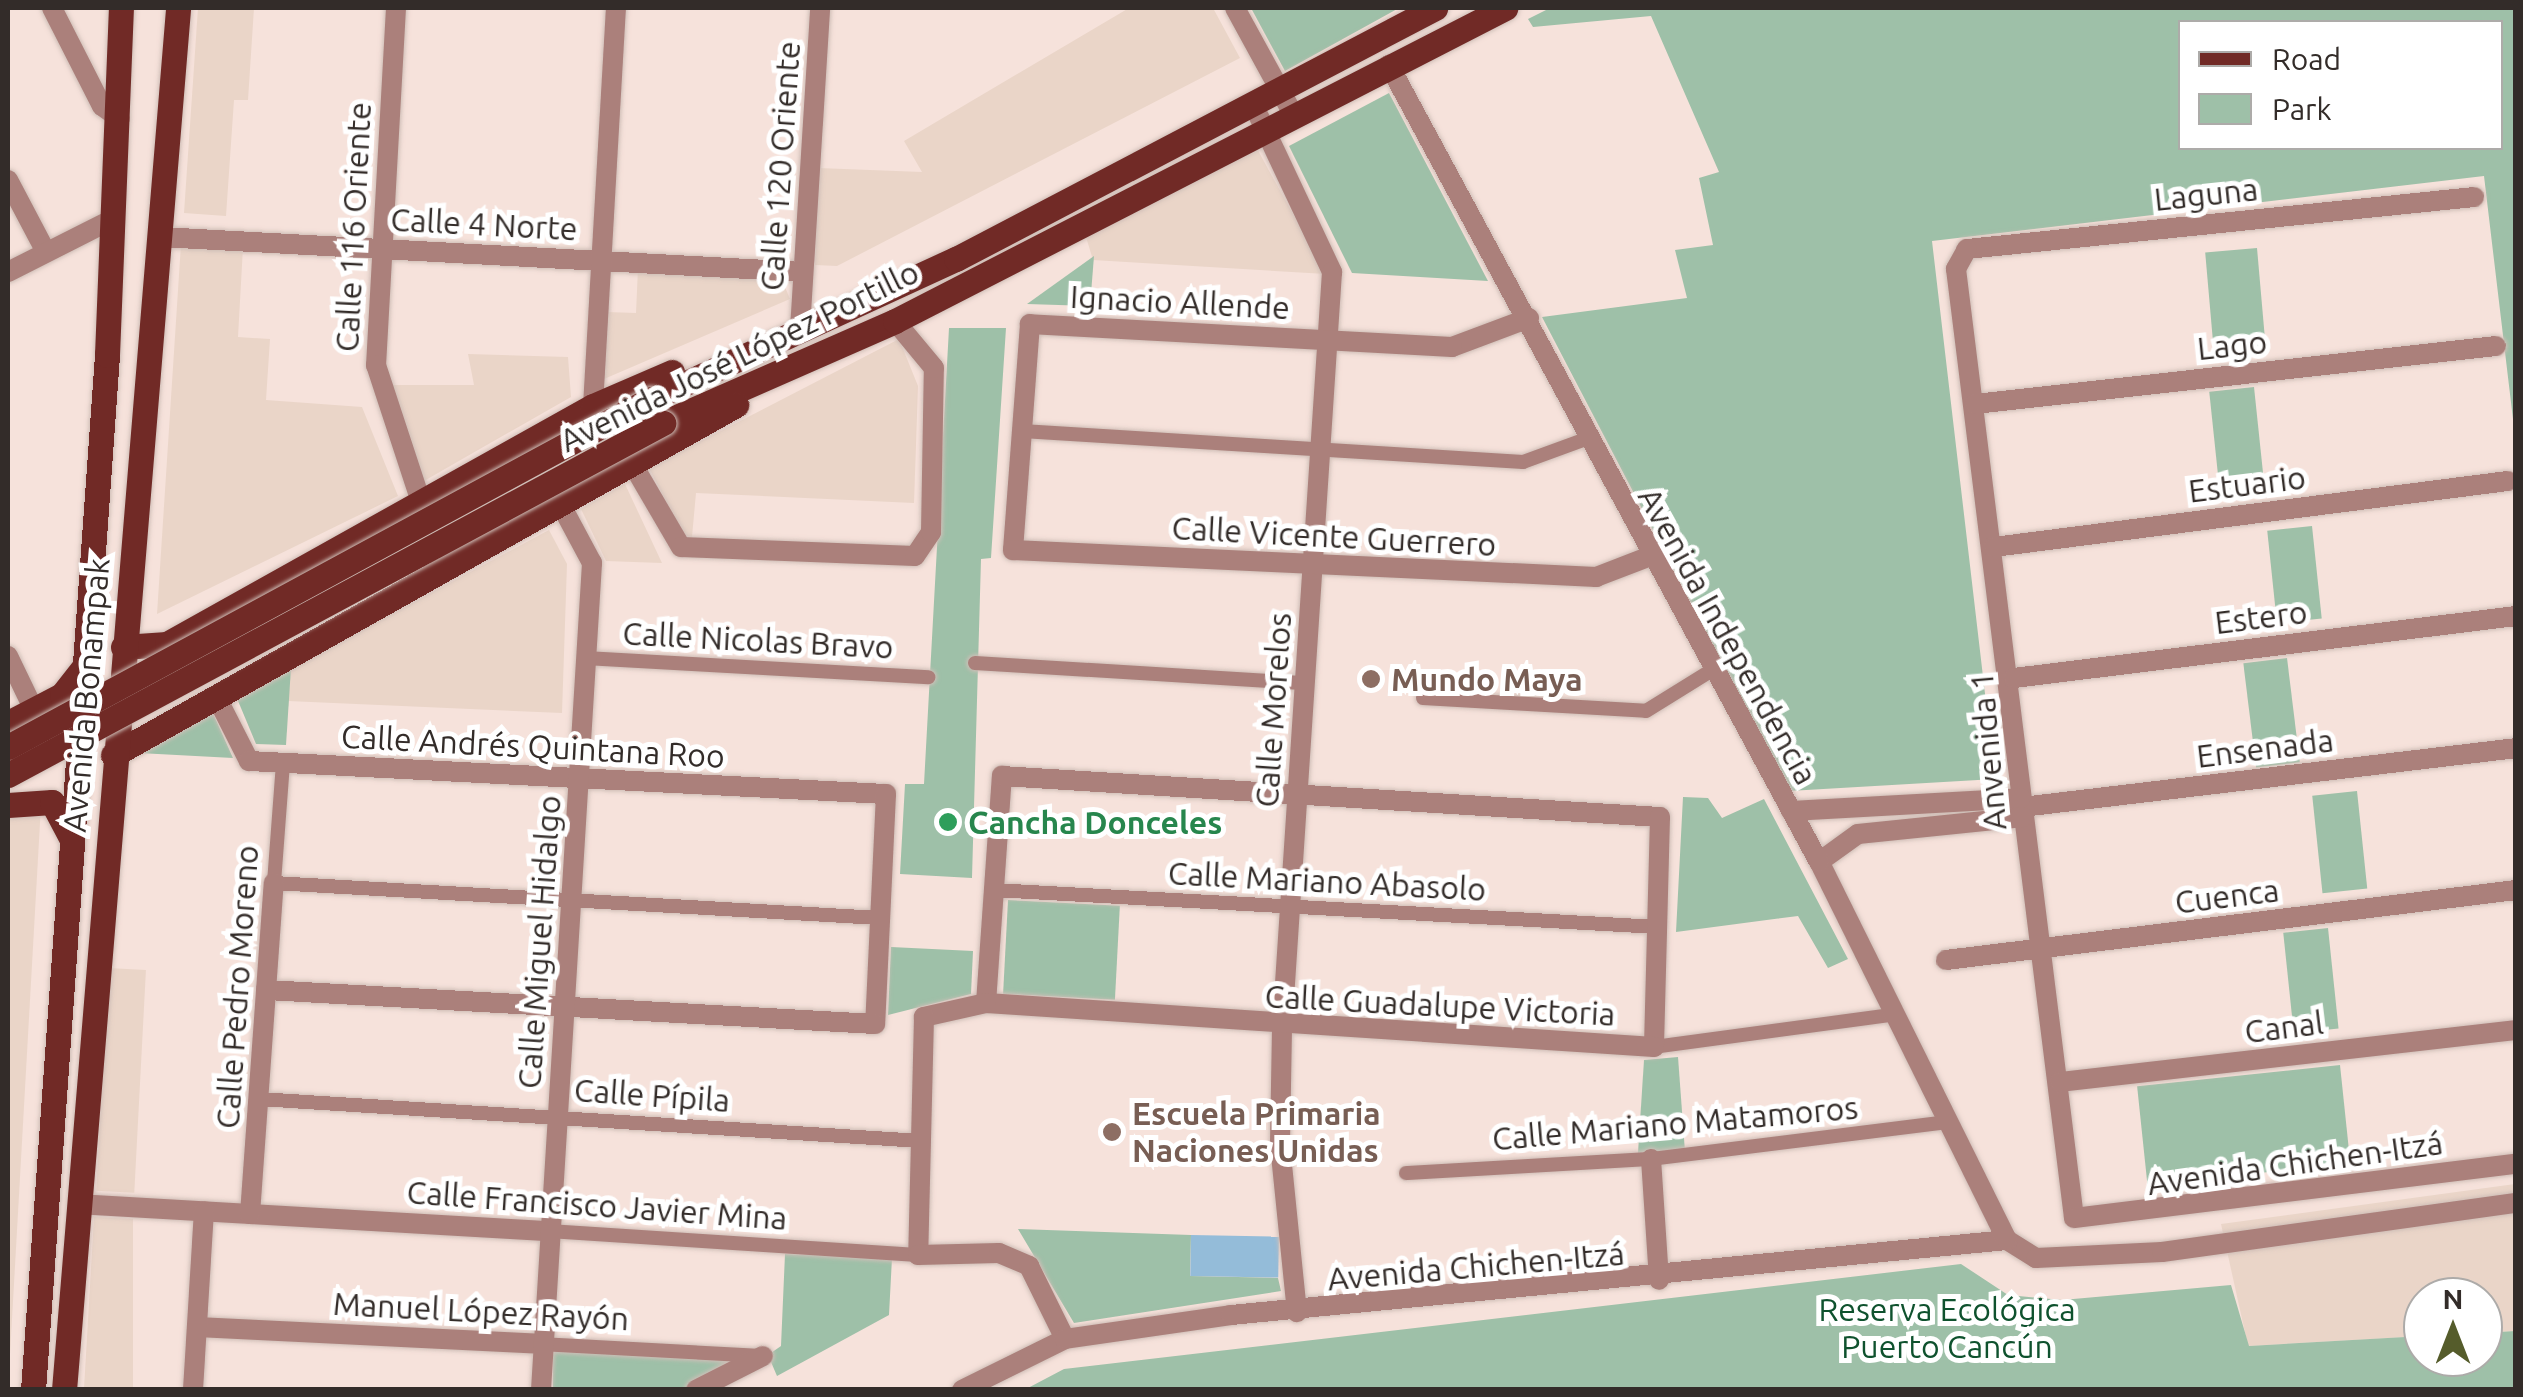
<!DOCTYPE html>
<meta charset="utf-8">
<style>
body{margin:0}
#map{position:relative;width:2523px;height:1397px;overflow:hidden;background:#f6e2db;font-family:Ubuntu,sans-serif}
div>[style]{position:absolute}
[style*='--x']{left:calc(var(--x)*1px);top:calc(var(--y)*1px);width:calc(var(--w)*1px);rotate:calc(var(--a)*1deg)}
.commercial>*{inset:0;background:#ead5c8;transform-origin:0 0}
.green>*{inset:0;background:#9ec0a8;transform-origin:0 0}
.water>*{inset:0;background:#94bcd9;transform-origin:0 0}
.roads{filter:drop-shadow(0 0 2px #cfbeb7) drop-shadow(0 0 2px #cfbeb7)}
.pedestrian>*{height:14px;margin:-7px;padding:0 7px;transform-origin:7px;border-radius:7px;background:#ab807b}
.minor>*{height:20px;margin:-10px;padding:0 10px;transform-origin:10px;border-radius:10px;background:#ab807b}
.tertiary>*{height:20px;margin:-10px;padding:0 10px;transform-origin:10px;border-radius:10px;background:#ab807b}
.primary>*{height:25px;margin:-12.5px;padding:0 12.5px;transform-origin:12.5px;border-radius:12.5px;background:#712a26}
.bridges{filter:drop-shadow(0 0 2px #cfbeb7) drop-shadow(0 0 2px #cfbeb7)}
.primary-bridge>*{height:25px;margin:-12.5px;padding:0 12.5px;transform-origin:12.5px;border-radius:12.5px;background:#712a26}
.dots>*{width:28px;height:28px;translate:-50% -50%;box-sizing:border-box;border:5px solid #fff;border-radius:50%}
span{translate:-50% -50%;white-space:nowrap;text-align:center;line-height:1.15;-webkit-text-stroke:10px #fff;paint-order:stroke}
.street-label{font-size:32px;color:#332c29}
.education-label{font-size:32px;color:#785e54;font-weight:700}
.left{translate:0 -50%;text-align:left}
.leisure-label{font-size:32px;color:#27864d;font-weight:700}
.park-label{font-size:32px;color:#0f522e}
.frame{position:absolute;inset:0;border:10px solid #332c29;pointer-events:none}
.legend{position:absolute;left:2178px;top:20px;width:325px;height:130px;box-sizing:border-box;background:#fff;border:2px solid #adaba9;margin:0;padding:12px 18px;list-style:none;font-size:30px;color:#332c29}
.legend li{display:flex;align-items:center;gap:20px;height:50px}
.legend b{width:50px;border:2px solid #adaba9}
.north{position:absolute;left:2403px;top:1277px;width:100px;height:100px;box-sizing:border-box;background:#fff;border:2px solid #adaba9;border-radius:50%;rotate:0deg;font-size:28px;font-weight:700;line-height:40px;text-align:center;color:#332c29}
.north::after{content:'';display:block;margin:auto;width:35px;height:45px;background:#555c2b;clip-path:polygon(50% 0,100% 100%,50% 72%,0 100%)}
</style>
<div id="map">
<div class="commercial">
<div style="clip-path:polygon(198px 8px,254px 8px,248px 100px,234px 100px,226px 216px,184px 213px)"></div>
<div style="clip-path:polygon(1129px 8px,1213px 8px,1240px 58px,837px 266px,815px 265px,818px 168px,922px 172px,904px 141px)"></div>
<div style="clip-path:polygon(1255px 145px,1326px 274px,1093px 260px,1086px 237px)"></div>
<div style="clip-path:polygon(181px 244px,243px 247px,238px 337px,270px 339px,266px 400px,362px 407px,398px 496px,157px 614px)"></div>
<div style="clip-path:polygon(638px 268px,780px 275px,790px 299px,604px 379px,607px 312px,636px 313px)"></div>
<div style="clip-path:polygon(899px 339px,918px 386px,914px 503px,696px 493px,692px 537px,684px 536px,649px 468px)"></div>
<div style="clip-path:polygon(468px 354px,568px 357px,571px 397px,424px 481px,391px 385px,474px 385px)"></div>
<div style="clip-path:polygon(625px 484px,662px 563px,606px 561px,581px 509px)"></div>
<div style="clip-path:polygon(549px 530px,567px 564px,562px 713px,288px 701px,291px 668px)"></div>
<div style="clip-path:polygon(41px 805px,8px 1390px,8px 819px)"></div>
<div style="left:108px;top:968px;width:38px;height:223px;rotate:3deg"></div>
<div style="clip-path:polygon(2515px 1184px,2515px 1331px,2483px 1333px,2483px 1297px,2423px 1297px,2423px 1336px,2248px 1346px,2221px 1224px)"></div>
<div style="clip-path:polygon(94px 1217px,133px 1219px,133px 1389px,84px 1389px)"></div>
</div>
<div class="green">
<div style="clip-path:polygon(1251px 8px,1399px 8px,1285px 71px)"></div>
<div style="clip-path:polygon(evenodd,1550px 8px,2515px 8px,2515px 436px,2484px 176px,1932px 241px,1995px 779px,1789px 791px,1542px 317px,1687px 298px,1675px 250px,1713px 245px,1699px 178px,1719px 172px,1651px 16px,1533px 27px,1528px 19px,1550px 8px,2180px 22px,2500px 22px,2500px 148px,2180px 148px,2180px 22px)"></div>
<div style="clip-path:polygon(1389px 93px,1488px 281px,1352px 273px,1289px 146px)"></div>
<div style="left:2257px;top:248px;width:107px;height:52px;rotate:85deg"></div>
<div style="clip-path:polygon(1094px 256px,1090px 306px,1027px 304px)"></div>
<div style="clip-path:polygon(949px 328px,1006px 328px,991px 558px,981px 559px,972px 878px,900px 874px,905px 784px,924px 784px)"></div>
<div style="left:2254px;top:387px;width:106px;height:45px;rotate:84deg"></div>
<div style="left:2312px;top:526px;width:93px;height:45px;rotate:84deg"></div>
<div style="left:2287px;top:658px;width:105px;height:44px;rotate:83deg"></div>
<div style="clip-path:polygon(291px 668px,286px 745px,256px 744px,236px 696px)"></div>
<div style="clip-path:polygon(212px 711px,233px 758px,139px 753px)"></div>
<div style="left:2357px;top:791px;width:98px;height:45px;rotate:84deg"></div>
<div style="clip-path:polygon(1683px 797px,1708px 798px,1722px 818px,1764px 799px,1848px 959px,1828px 968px,1798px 916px,1676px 932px)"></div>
<div style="left:1008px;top:900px;width:112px;height:94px;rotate:3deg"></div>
<div style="left:2328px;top:928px;width:101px;height:45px;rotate:84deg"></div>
<div style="clip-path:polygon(891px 947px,973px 951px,971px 994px,888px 1015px)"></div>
<div style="clip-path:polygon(1678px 1057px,1685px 1152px,1638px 1153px,1644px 1060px)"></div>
<div style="left:2340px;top:1065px;width:99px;height:204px;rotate:84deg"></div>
<div style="clip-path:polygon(1018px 1229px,1191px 1235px,1190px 1276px,1278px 1278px,1281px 1291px,1074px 1323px)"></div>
<div style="clip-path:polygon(785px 1254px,892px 1258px,889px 1315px,777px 1376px,768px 1355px,781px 1346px)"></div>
<div style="clip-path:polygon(1961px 1264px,2008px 1295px,2062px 1300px,2231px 1285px,2249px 1346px,2423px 1336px,2423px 1357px,2483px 1357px,2483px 1333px,2515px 1331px,2515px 1389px,1026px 1389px,1064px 1369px)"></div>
<div style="clip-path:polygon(553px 1351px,750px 1358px,685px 1389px,553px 1390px)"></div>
</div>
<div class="water">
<div style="left:1191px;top:1235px;width:88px;height:41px;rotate:1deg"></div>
</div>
<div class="roads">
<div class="pedestrian">
<div style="--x:1022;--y:431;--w:502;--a:3.54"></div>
<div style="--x:1523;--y:462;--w:67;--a:-20.1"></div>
<div style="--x:585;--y:658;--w:344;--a:3.2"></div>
<div style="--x:975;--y:663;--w:331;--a:3.5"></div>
<div style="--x:1423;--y:698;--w:223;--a:3.3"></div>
<div style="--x:1646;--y:711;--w:74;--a:-31.8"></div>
<div style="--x:283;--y:763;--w:120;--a:94.3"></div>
<div style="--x:274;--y:883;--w:607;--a:3.31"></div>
<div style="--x:994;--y:890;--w:664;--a:3.19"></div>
<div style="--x:1654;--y:1047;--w:238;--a:-7.7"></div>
<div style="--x:259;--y:1099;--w:663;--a:3.63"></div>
<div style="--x:1406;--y:1173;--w:245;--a:-3.3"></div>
<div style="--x:1651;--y:1159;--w:300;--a:-7.1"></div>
<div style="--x:548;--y:1231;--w:371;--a:3.7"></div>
<div style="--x:540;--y:1344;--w:222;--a:3.1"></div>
</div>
<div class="minor">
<div style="--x:52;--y:8;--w:110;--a:63"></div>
<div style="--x:102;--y:106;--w:22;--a:36"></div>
<div style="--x:396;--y:8;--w:358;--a:93.2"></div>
<div style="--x:376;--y:365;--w:144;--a:71.8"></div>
<div style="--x:1235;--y:8;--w:119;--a:61.3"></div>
<div style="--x:1253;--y:104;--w:186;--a:64.8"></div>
<div style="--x:1332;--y:272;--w:758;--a:93.78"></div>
<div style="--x:1282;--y:1028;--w:117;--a:91"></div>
<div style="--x:1280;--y:1145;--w:168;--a:84.2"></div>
<div style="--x:8;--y:180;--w:81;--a:62.2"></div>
<div style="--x:2474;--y:197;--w:510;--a:174.14"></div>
<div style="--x:1967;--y:249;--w:23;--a:119"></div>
<div style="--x:1956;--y:269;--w:956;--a:82.91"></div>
<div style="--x:2074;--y:1218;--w:445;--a:-7"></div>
<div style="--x:161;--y:237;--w:643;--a:3.12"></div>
<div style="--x:8;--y:272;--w:120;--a:-26.8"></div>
<div style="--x:1529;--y:318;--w:82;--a:159.4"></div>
<div style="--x:1452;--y:347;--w:423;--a:-176.9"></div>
<div style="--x:1030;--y:324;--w:227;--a:94.3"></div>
<div style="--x:1013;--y:550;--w:584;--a:2.65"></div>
<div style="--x:1596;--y:577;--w:56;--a:-21"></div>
<div style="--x:800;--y:329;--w:322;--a:-86.4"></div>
<div style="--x:1975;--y:404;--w:524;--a:-6.35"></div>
<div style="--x:593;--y:406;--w:399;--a:-86.7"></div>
<div style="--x:633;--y:465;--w:95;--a:59.7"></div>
<div style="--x:681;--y:547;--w:234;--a:2.2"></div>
<div style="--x:915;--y:556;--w:29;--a:-56"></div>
<div style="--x:931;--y:532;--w:164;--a:-89"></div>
<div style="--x:934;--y:368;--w:61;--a:-129.7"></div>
<div style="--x:1994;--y:547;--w:518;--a:-7.32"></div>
<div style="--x:8;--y:656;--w:60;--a:64.3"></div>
<div style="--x:2014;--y:678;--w:506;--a:-7.04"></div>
<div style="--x:216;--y:696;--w:73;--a:63.1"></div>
<div style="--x:249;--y:761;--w:638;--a:2.97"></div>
<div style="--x:886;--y:794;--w:230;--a:92.7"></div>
<div style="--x:875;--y:1024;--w:610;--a:-176.8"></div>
<div style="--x:2022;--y:807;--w:498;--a:-6.8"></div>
<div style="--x:1791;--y:811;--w:230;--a:-3.2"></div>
<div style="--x:1819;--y:862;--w:48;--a:-35.7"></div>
<div style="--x:1858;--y:834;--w:166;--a:-5.9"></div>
<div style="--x:1946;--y:960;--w:574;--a:-7"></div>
<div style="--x:986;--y:1003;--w:228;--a:-86"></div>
<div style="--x:1002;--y:776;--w:659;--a:3.57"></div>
<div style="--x:1660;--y:817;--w:230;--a:91.5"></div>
<div style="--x:1654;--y:1047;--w:669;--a:-176.23"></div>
<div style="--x:986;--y:1003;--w:64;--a:167.3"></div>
<div style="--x:924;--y:1017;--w:238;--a:91.4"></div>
<div style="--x:918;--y:1255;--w:81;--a:-1.4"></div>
<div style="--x:999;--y:1253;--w:33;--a:23"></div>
<div style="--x:1029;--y:1266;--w:81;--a:63.7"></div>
<div style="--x:2060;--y:1082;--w:459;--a:-6.5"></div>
<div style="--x:1651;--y:1159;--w:121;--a:86.2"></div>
<div style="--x:78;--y:1204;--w:471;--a:3.3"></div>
<div style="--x:250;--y:1214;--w:332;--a:-85.9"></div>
<div style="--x:2007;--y:1240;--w:34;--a:32"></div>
<div style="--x:2036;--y:1258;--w:126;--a:-2.7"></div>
<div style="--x:2162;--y:1252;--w:357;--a:-7.9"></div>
<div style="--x:197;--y:1327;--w:343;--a:2.8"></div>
<div style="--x:193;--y:1390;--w:179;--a:-86.5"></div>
<div style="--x:541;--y:1390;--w:829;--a:-86.47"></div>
<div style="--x:592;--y:563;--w:64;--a:-118.2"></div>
<div style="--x:696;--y:1390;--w:75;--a:-26.9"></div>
</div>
<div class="tertiary">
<div style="--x:962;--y:1390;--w:115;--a:-26.3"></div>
<div style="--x:1065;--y:1339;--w:168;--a:-8.2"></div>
<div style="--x:1231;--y:1315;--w:780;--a:-5.52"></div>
<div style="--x:2007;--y:1240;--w:422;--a:-116.4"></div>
<div style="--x:1819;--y:862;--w:906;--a:-118.35"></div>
</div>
<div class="primary">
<div style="--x:651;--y:399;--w:336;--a:-24.7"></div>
<div style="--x:956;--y:259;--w:541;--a:-27.65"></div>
<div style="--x:663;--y:423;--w:253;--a:-23.7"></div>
<div style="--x:895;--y:321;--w:686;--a:-27.16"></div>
<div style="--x:123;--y:647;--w:44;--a:-3.9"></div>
<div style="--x:167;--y:644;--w:488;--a:-29.2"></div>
<div style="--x:593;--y:406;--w:86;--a:-23.3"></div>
<div style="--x:8;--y:723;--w:61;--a:-27.4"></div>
<div style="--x:62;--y:695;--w:37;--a:-52"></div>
<div style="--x:113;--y:755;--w:715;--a:-29.33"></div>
<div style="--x:8;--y:805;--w:44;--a:-3.9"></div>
<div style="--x:52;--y:802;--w:40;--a:62"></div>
<div style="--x:33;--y:1390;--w:1038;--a:-85.91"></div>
<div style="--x:107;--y:355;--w:347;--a:-87.7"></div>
<div style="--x:64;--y:1390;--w:1387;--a:-85.28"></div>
</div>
</div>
<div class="bridges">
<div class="primary-bridge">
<div style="--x:8;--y:747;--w:731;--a:-28.42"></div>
<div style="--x:8;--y:775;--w:744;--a:-28.25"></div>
</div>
</div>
<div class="dots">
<div style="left:1371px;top:679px;background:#8d6e63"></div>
<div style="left:948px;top:822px;background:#2e9e5b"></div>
<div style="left:1112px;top:1132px;background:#8d6e63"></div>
</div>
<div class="street-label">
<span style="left:780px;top:166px;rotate:-86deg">Calle 120 Oriente</span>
<span style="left:2206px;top:194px;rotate:-6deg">Laguna</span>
<span style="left:484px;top:224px;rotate:3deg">Calle 4 Norte</span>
<span style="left:353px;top:227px;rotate:-87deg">Calle 116 Oriente</span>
<span style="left:1180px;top:302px;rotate:3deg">Ignacio Allende</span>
<span style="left:2232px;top:345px;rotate:-6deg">Lago</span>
<span style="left:739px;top:356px;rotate:-26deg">Avenida José López Portillo</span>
<span style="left:2247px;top:484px;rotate:-7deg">Estuario</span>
<span style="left:1334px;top:536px;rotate:3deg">Calle Vicente Guerrero</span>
<span style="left:2261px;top:617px;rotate:-7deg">Estero</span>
<span style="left:1728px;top:636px;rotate:61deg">Avenida Independencia</span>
<span style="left:758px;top:640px;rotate:3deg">Calle Nicolas Bravo</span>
<span style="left:86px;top:695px;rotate:-85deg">Avenida Bonampak</span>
<span style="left:1273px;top:710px;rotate:-86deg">Calle Morelos</span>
<span style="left:533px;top:746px;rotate:3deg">Calle Andrés Quintana Roo</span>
<span style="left:2265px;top:748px;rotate:-7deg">Ensenada</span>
<span style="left:1988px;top:751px;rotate:-95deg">Anvenida 1</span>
<span style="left:1327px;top:881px;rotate:3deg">Calle Mariano Abasolo</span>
<span style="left:2227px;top:896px;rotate:-7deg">Cuenca</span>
<span style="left:539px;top:942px;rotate:-86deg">Calle Miguel Hidalgo</span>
<span style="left:237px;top:987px;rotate:-86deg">Calle Pedro Moreno</span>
<span style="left:1440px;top:1005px;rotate:3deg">Calle Guadalupe Victoria</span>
<span style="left:2284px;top:1027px;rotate:-7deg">Canal</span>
<span style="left:652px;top:1095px;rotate:4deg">Calle Pípila</span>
<span style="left:1675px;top:1123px;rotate:-5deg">Calle Mariano Matamoros</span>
<span style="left:2295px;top:1163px;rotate:-8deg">Avenida Chichen-Itzá</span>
<span style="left:597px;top:1205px;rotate:4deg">Calle Francisco Javier Mina</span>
<span style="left:1476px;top:1266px;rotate:-5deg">Avenida Chichen-Itzá</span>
<span style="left:481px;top:1311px;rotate:3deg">Manuel López Rayón</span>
</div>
<div class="education-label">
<span class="left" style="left:1391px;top:679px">Mundo Maya</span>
<span class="left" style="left:1132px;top:1132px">Escuela Primaria<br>Naciones Unidas</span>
</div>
<div class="leisure-label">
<span class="left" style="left:968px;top:822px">Cancha Donceles</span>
</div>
<div class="park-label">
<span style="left:1947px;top:1328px">Reserva Ecológica<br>Puerto Cancún</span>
</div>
<div class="frame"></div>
<ul class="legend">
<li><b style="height:12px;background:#712a26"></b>Road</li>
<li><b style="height:28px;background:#9ec0a8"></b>Park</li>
</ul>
<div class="north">N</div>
</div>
